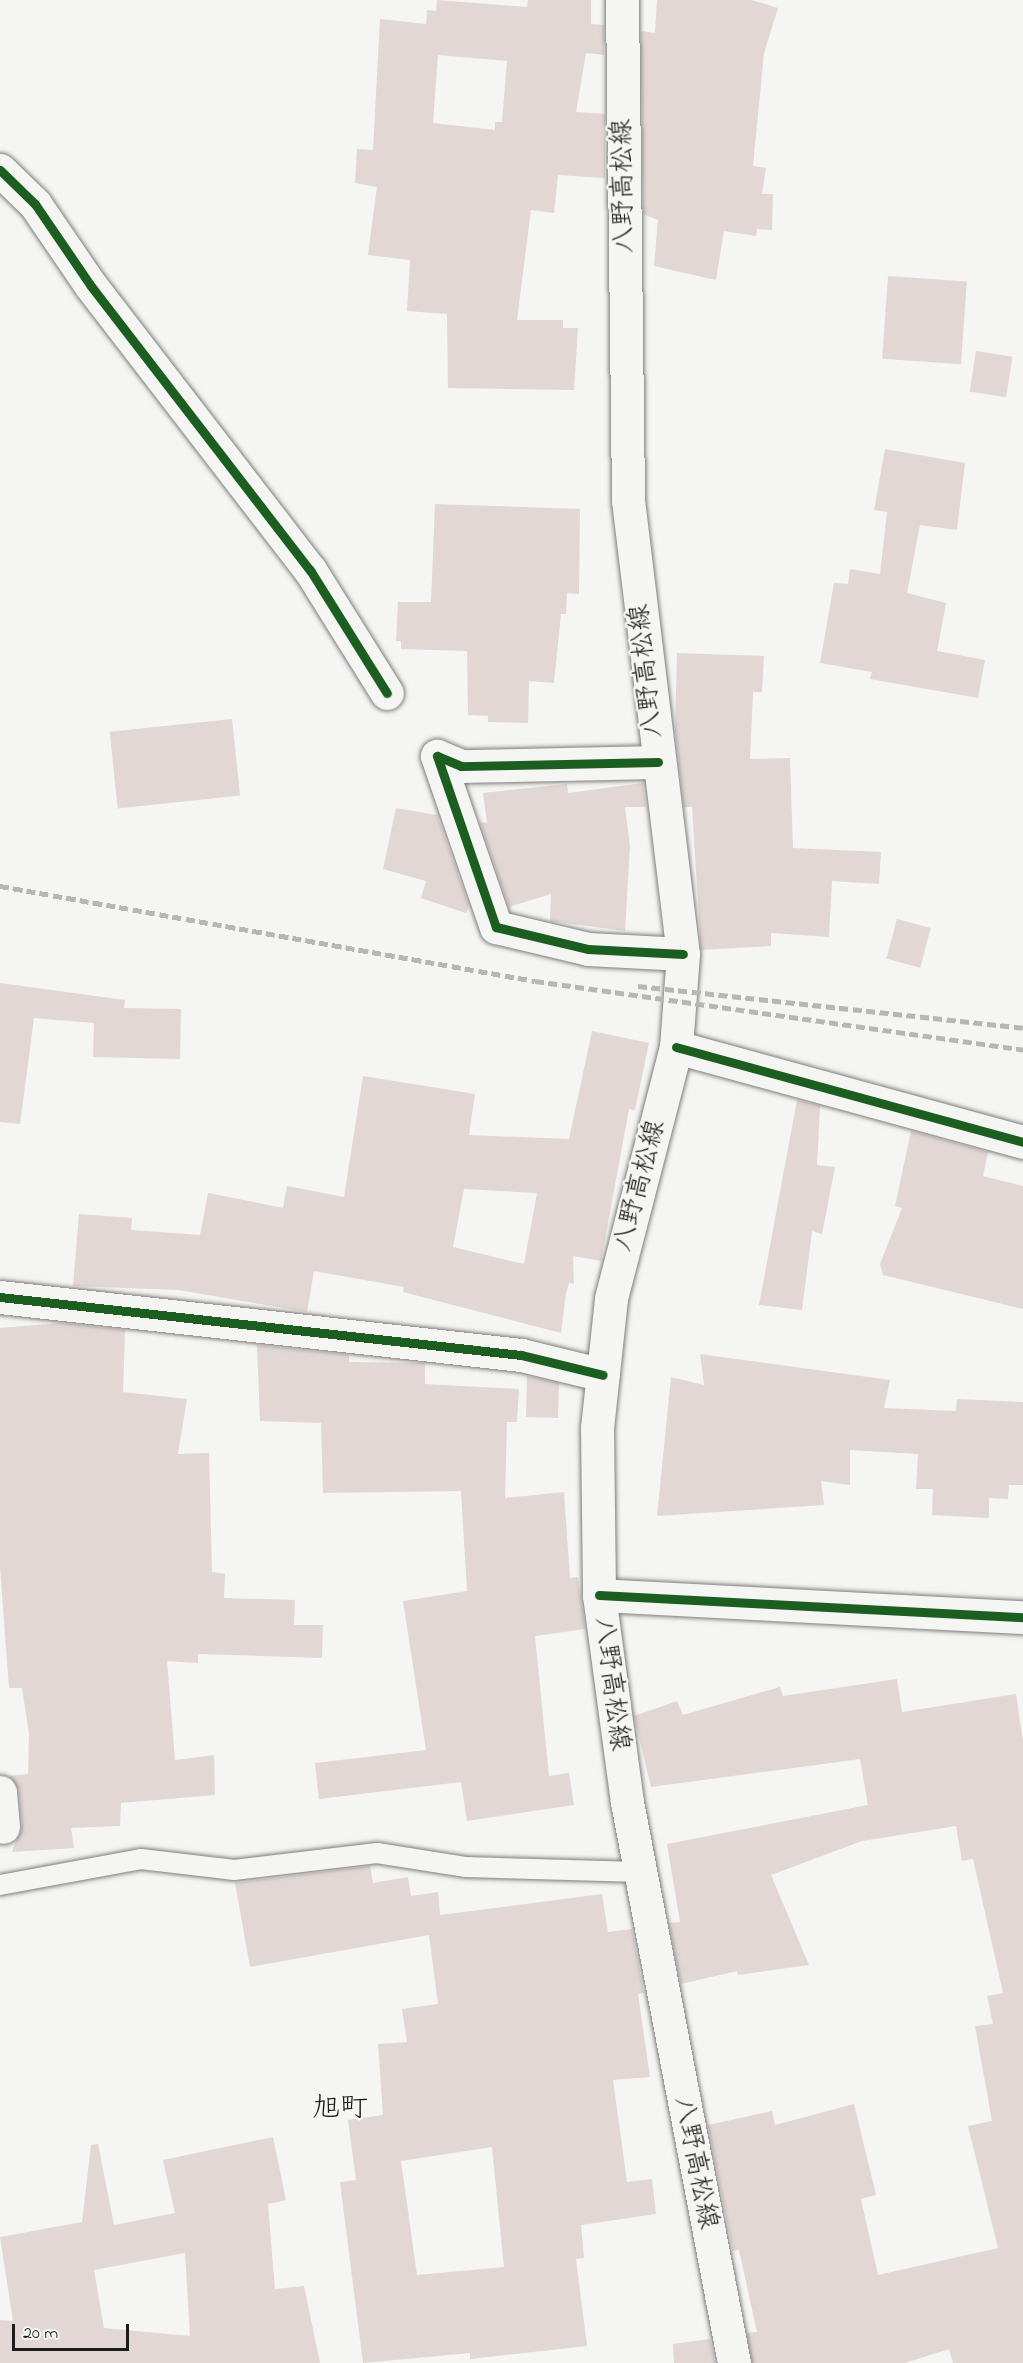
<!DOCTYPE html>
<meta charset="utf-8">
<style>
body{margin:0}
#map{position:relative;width:1023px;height:2363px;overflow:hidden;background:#f5f5f3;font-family:"Indie Flower","Klee One",sans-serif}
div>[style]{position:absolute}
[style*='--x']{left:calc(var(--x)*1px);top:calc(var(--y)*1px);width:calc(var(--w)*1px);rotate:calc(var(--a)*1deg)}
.building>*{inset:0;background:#e2d7d4;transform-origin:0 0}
.roads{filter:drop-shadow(0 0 2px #7e7e7d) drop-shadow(0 0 2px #7e7e7d)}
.service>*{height:20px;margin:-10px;padding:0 10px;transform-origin:10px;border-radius:10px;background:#f5f5f3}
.minor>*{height:33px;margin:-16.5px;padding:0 16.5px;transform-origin:16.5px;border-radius:16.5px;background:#f5f5f3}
.tertiary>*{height:33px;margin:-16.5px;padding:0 16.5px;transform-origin:16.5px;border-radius:16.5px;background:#f5f5f3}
.secondary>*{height:33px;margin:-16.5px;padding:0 16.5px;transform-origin:16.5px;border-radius:16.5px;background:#f5f5f3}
.rail>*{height:4.5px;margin-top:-2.25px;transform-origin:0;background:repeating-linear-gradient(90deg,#b6b6b5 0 9px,transparent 0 13.5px)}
.cycleway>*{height:9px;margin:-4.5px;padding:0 4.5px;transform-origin:4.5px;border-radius:4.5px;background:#1b5e20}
span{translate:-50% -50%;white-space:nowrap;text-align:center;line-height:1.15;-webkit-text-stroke:5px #f6f6f2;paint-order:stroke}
.street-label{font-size:27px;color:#1c1c1c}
.neighbourhood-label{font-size:28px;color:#1c1c1c}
.scale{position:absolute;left:12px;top:2324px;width:117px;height:27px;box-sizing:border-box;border:3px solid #1c1c1c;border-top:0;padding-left:8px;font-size:18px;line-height:21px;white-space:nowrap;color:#1c1c1c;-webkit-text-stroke:4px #f6f6f2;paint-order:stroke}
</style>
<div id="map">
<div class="building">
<div style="clip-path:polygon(evenodd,437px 0,527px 7px,528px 0,591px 0,591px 24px,604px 25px,604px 55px,586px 53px,576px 112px,605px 114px,605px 178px,558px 175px,554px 213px,531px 210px,517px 320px,563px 320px,563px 328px,578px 328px,574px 390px,448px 388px,447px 314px,407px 311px,410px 260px,368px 255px,377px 187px,355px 183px,357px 149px,373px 150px,380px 19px,426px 24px,427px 10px,436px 11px,437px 0,438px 55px,507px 61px,502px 122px,495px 122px,495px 130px,433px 123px,438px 55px)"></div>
<div style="clip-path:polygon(657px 0,752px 0,778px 8px,764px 53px,753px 166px,766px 168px,762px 194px,773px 194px,772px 230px,757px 229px,756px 236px,724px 231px,716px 280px,654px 266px,658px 220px,643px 214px,641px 31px,655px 33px)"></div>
<div style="left:888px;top:276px;width:79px;height:83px;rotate:4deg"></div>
<div style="left:976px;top:351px;width:37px;height:41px;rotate:9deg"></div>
<div style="clip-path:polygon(885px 449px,965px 463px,957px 530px,920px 525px,907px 593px,946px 603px,937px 651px,985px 660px,978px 698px,870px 679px,872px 672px,820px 663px,834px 583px,848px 584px,850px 569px,880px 574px,887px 512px,874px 510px)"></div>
<div style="clip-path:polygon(435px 504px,580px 509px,579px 594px,567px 593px,566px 614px,561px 614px,554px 683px,529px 681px,528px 723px,488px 722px,488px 716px,468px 715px,467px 651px,401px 649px,401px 641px,396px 641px,398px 602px,431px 602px)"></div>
<div style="clip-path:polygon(677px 653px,764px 656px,762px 692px,753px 692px,750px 759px,790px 758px,793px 848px,881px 852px,879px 884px,832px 881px,829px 937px,771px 933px,771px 946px,701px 950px,692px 807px,684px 807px,675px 731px)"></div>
<div style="left:232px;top:719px;width:77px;height:123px;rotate:84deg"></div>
<div style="clip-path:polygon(643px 783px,646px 807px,625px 807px,630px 846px,625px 931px,550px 921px,551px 894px,509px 907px,480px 822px,487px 823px,483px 793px,567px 784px,568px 793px)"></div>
<div style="clip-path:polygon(396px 808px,437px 815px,469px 906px,466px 913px,421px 898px,426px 881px,383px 869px)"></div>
<div style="left:897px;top:919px;width:35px;height:41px;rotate:15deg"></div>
<div style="clip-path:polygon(0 983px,125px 1000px,124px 1008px,181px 1009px,180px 1059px,93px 1057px,94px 1023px,34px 1018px,20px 1124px,0 1122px)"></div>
<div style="clip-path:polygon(evenodd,592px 1031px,649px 1043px,635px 1110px,629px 1109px,601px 1261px,573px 1256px,574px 1284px,569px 1283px,566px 1293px,561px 1333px,403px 1292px,404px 1287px,314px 1271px,307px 1312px,178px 1290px,73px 1286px,79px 1214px,132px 1218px,131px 1230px,200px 1235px,208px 1193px,283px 1208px,287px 1186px,344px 1197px,363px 1076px,475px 1094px,469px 1135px,569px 1139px,592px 1031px,464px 1189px,537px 1193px,524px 1264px,453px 1247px,464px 1189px)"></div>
<div style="clip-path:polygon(797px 1100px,820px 1106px,817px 1165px,835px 1167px,822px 1234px,812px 1231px,802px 1310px,759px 1305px)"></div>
<div style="clip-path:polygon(911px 1131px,988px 1152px,983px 1176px,1023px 1186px,1023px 1309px,883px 1275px,880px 1264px,902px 1208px,895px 1206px)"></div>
<div style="clip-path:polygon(61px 1323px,125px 1330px,123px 1392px,187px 1399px,178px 1454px,209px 1453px,212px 1572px,225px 1574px,224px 1598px,295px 1600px,294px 1625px,323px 1625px,322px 1658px,198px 1654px,198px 1663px,167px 1661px,175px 1760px,214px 1755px,215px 1795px,121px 1803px,120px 1826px,71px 1828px,74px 1848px,12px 1852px,22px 1825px,19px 1790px,9px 1776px,28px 1774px,29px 1734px,22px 1688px,9px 1688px,0 1567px,0 1328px)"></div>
<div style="clip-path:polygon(257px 1345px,349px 1355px,349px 1362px,425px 1363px,425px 1384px,519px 1389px,517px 1422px,507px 1422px,505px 1498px,564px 1492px,570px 1578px,578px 1577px,580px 1590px,585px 1629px,535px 1636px,549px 1776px,569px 1773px,574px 1805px,467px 1821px,461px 1782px,319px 1799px,315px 1763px,426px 1750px,403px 1601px,467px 1591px,461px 1491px,323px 1493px,321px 1423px,260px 1421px)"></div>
<div style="clip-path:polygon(700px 1354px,890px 1380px,884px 1408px,956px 1411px,957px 1399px,1023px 1402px,1023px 1485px,1009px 1485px,1008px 1499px,989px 1498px,989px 1518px,932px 1515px,933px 1489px,916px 1489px,918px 1454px,850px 1450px,850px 1485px,821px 1481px,824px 1505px,657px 1516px,671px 1377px,704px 1385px)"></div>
<div style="clip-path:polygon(527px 1376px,559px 1383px,558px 1418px,526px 1417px)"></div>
<div style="clip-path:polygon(897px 1679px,902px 1712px,1016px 1694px,1023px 1741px,1023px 2363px,953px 2363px,949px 2349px,905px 2363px,752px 2363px,747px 2333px,757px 2332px,739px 2250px,733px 2251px,708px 2125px,772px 2111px,775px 2125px,854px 2104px,876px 2195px,861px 2199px,878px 2275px,998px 2248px,968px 2126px,992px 2121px,975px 2026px,993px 2024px,987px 1996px,1003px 1993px,973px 1859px,962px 1861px,956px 1826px,862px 1841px,771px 1875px,809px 1965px,738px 1975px,737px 1971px,681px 1984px,669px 1923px,680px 1922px,667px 1844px,868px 1805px,860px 1759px,651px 1787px,634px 1716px,677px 1701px,683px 1715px,780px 1687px,783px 1696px)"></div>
<div style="clip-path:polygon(evenodd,370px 1866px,373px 1883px,408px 1877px,411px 1896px,438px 1892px,440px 1915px,602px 1894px,608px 1932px,632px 1929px,644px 1993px,638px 1994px,650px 2077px,613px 2080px,627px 2182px,652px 2179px,656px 2214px,581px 2225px,584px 2258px,576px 2259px,587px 2346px,470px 2359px,470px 2353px,363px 2363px,340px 2182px,356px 2180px,348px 2120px,383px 2115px,378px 2044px,407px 2042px,402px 2009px,438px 2004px,429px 1935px,250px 1967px,235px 1883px,370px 1866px,492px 2147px,504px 2267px,417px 2275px,401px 2161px,492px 2147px)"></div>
<div style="clip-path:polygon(evenodd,273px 2137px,286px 2200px,268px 2204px,275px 2289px,304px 2286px,320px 2363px,0 2363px,0 2320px,13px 2321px,0 2237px,82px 2222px,91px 2145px,98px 2144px,114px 2225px,175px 2213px,163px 2160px,273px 2137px,185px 2253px,190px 2336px,104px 2328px,94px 2270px,185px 2253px)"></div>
<div style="clip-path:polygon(710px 2339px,715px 2363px,674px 2363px,673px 2344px)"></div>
</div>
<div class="roads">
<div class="service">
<div style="--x:0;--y:1885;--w:143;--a:-10.4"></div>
<div style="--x:141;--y:1859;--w:94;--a:6.7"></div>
<div style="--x:234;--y:1870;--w:144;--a:-6.8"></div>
<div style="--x:377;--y:1853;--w:89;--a:9"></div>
<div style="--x:465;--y:1867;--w:175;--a:1.6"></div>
</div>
<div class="minor">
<div style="--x:0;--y:170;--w:49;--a:44.2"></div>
<div style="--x:35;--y:204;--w:99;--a:55.7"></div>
<div style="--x:91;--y:286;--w:359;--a:52.4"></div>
<div style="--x:310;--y:570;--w:145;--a:58"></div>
<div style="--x:658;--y:762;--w:197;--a:178.8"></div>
<div style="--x:461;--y:766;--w:26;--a:-157"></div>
<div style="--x:437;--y:756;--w:181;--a:71"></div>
<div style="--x:496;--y:927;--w:95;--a:13.4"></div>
<div style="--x:588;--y:949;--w:95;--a:3"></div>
<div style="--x:676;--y:1047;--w:360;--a:15.3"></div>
<div style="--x:0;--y:1297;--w:524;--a:6.35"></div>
<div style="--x:521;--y:1355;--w:84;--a:13.7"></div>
<div style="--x:0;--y:1792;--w:35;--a:85"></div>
</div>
<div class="tertiary">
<div style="--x:599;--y:1595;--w:425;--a:3"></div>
</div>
<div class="secondary">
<div style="--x:622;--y:0;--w:500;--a:89.31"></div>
<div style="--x:628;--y:500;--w:457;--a:83.1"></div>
<div style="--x:683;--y:954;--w:93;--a:94.3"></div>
<div style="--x:676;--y:1047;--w:260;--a:104.5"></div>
<div style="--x:611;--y:1299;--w:130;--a:96.2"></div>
<div style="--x:597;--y:1428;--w:167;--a:89.3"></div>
<div style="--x:599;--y:1595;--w:209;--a:82.3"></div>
<div style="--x:627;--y:1802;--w:571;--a:79.2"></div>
</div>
</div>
<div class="rail">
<div style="--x:0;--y:886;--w:543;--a:10.07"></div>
<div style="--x:535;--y:981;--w:493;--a:8"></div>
<div style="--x:638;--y:986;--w:387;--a:6.2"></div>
</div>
<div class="cycleway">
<div style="--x:0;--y:170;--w:49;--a:44.2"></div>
<div style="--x:35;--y:204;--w:99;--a:55.7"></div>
<div style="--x:91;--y:286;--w:359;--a:52.4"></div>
<div style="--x:310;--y:570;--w:145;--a:58"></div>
<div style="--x:658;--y:762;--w:197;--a:178.8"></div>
<div style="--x:461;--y:766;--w:26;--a:-157"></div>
<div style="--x:437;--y:756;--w:181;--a:71"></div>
<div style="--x:496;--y:927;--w:95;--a:13.4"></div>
<div style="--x:588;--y:949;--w:95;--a:3"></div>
<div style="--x:676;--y:1047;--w:360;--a:15.3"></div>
<div style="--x:0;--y:1297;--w:524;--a:6.35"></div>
<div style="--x:521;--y:1355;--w:84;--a:13.7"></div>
<div style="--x:599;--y:1595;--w:425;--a:3"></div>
</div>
<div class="street-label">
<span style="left:624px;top:186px;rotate:-91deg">八野高松線</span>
<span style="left:647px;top:671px;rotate:-96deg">八野高松線</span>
<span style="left:640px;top:1186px;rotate:-75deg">八野高松線</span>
<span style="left:611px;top:1684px;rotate:83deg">八野高松線</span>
<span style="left:695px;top:2163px;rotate:79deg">八野高松線</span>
</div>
<div class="neighbourhood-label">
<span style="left:340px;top:2110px">旭町</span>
</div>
<div class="scale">20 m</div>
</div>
